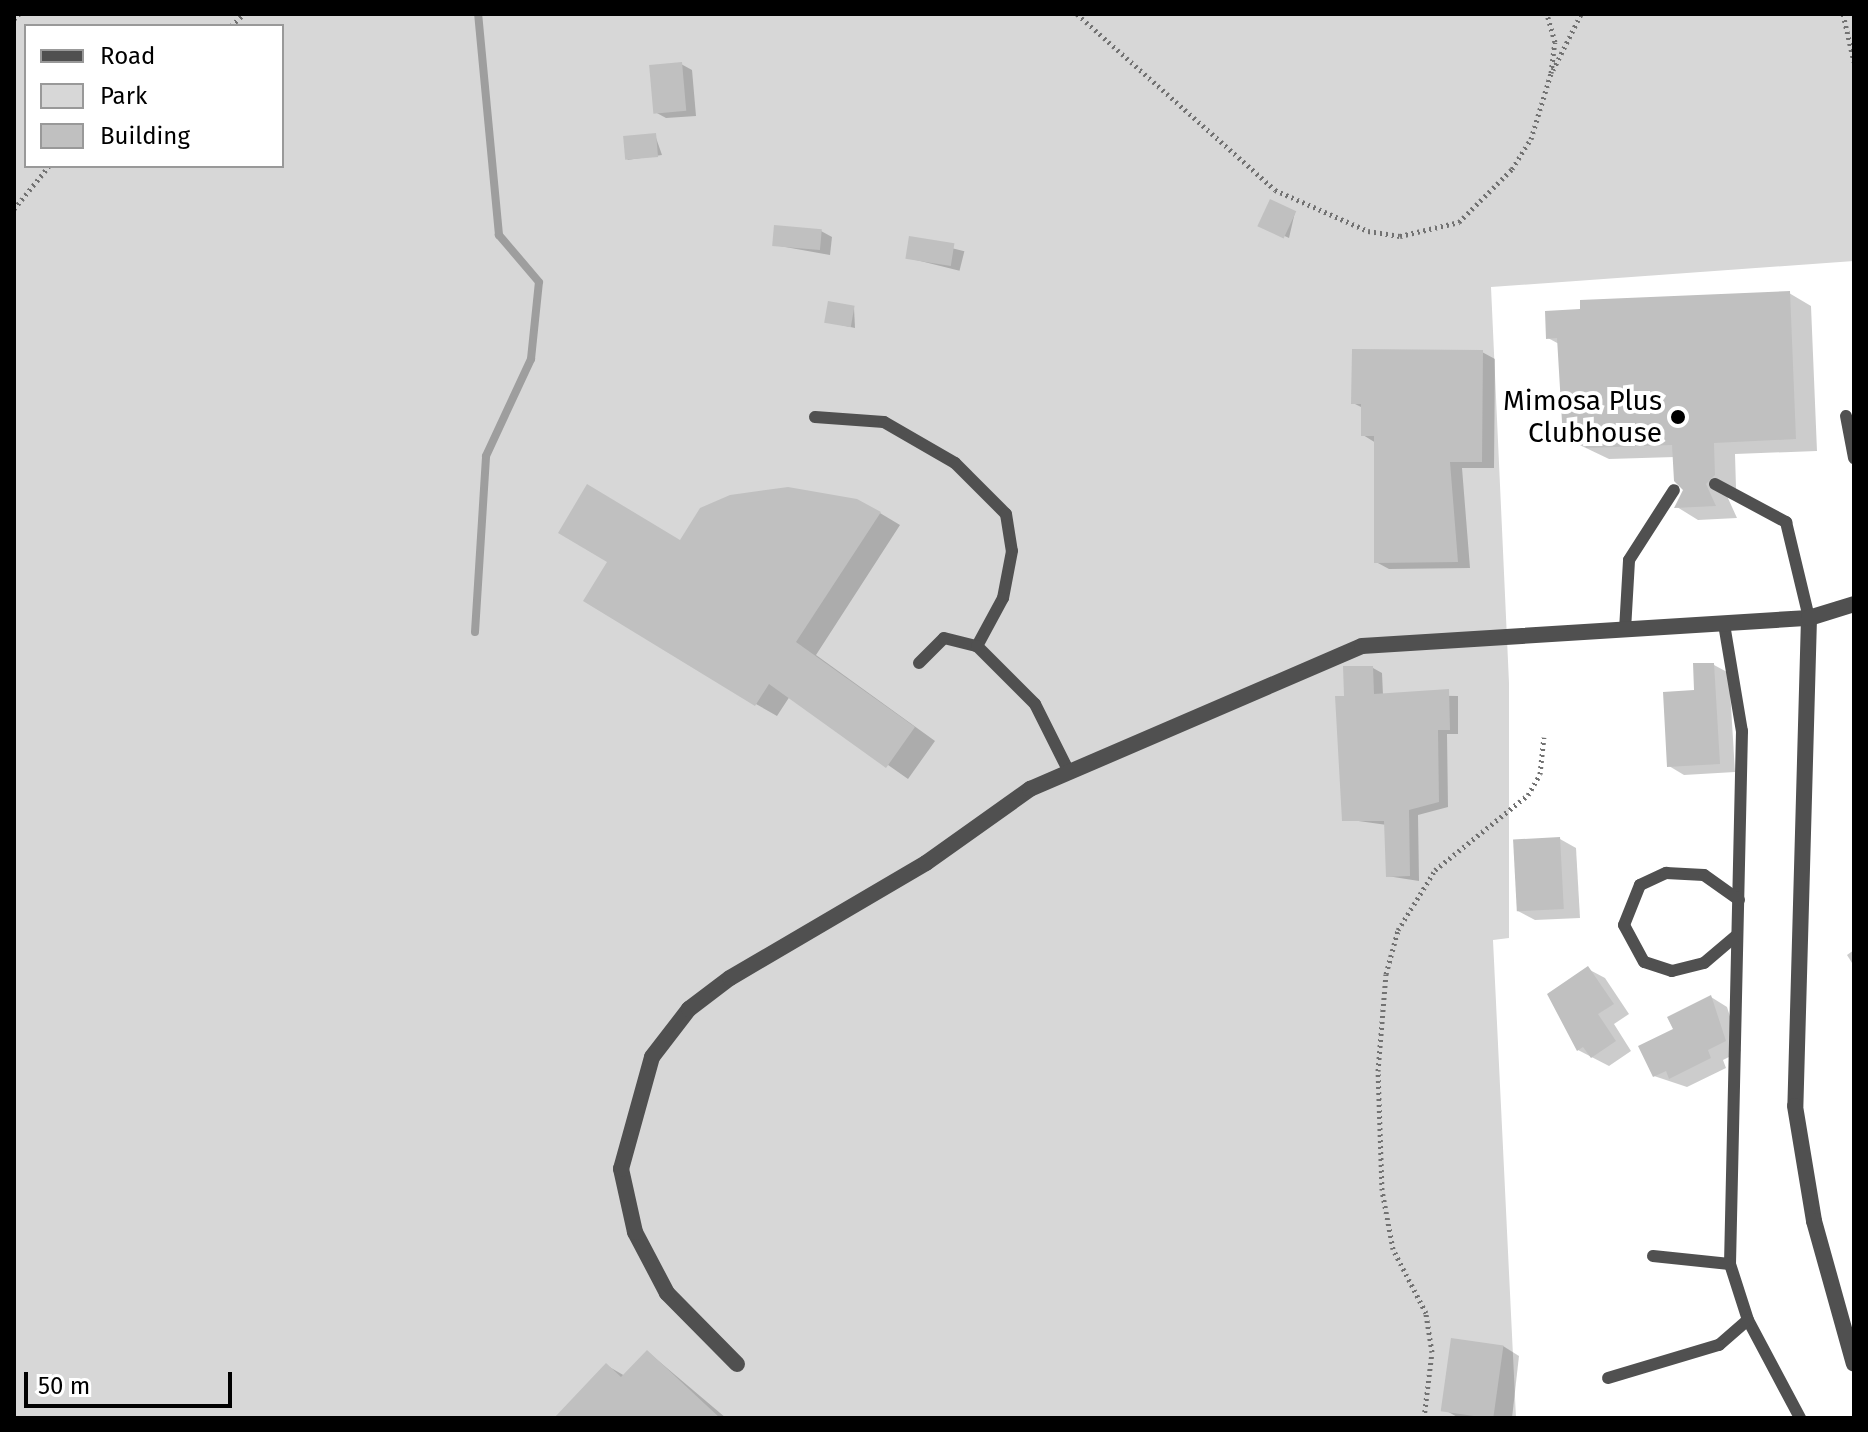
<!DOCTYPE html>
<style>
body{margin:0}
#map{position:relative;width:1868px;height:1432px;overflow:hidden;background:#fff;font-family:"Fira Sans",sans-serif}
div>[style]{position:absolute}
[style*='--x']{left:calc(var(--x)*1px);top:calc(var(--y)*1px);width:calc(var(--w)*1px);rotate:calc(var(--a)*1deg)}
.green>*{inset:0;background:#d7d7d7}
.shadow>*{inset:0;background:#0003;transform-origin:0 0}
.stream>*{height:8px;margin:-4px;padding:0 4px;transform-origin:4px;border-radius:4px;background:#9e9e9e}
.building>*{inset:0;background:#c0c0c0;transform-origin:0 0}
.path>*{height:5px;margin-top:-2.5px;transform-origin:0;background:repeating-linear-gradient(90deg,#727272 0 2px,transparent 0 6px)}
.lane>*{height:12px;margin:-6px;padding:0 6px;transform-origin:6px;border-radius:6px;background:#505050}
.street>*{height:16px;margin:-8px;padding:0 8px;transform-origin:8px;border-radius:8px;background:#505050}
.dots>*{width:22px;height:22px;translate:-50% -50%;box-sizing:border-box;border:4px solid #fff;border-radius:50%}
span{translate:-50% -50%;white-space:nowrap;text-align:center;line-height:1.15;-webkit-text-stroke:8px #fff;paint-order:stroke}
.poi-label{font-size:28px;color:#000}
.right{translate:-100% -50%;text-align:right}
.frame{position:absolute;inset:0;border:16px solid #000;pointer-events:none}
.legend{position:absolute;left:24px;top:24px;width:260px;height:144px;box-sizing:border-box;background:#fff;border:2px solid #999;margin:0;padding:10px 14px;list-style:none;font-size:24px;color:#000}
.legend li{display:flex;align-items:center;gap:16px;height:40px}
.legend b{width:40px;border:2px solid #999}
.scale{position:absolute;left:24px;top:1372px;width:208px;height:36px;box-sizing:border-box;border:4px solid #000;border-top:0;padding-left:10px;font-size:24px;line-height:28px;white-space:nowrap;color:#000;-webkit-text-stroke:6px #fff;paint-order:stroke}
</style>
<div id="map">
<div class="green">
<div style="clip-path:polygon(evenodd,14px 14px,1854px 14px,1854px 261px,1491px 287px,1509px 683px,1509px 938px,1493px 940px,1516px 1418px,14px 1418px,14px 14px,26px 26px,282px 26px,282px 166px,26px 166px,26px 26px)"></div>
</div>
<div class="shadow">
<div style="clip-path:polygon(681px 64px,692px 70px,696px 116px,666px 118px,655px 112px)"></div>
<div style="clip-path:polygon(655px 135px,662px 155px,627px 160px)"></div>
<div style="clip-path:polygon(1295px 212px,1289px 238px,1265px 227px)"></div>
<div style="clip-path:polygon(821px 231px,832px 237px,830px 255px,774px 245px)"></div>
<div style="left:911px;top:238px;width:55px;height:20px;rotate:14deg"></div>
<div style="clip-path:polygon(1789px 293px,1811px 306px,1817px 451px,1735px 454px,1736px 488px,1727px 496px,1737px 518px,1698px 520px,1677px 507px,1685px 489px,1675px 457px,1609px 459px,1565px 438px,1559px 344px,1548px 338px)"></div>
<div style="clip-path:polygon(854px 308px,855px 328px,827px 322px)"></div>
<div style="clip-path:polygon(1482px 352px,1495px 359px,1494px 468px,1462px 468px,1470px 568px,1389px 569px,1376px 562px,1376px 443px,1363px 435px,1363px 408px,1353px 403px)"></div>
<div style="clip-path:polygon(880px 513px,900px 525px,816px 655px,935px 741px,908px 779px,790px 696px,777px 716px,756px 704px,681px 542px)"></div>
<div style="clip-path:polygon(1714px 665px,1729px 673px,1735px 772px,1684px 775px,1669px 766px)"></div>
<div style="clip-path:polygon(1373px 668px,1382px 673px,1383px 695px,1458px 696px,1458px 734px,1447px 734px,1448px 807px,1418px 815px,1419px 881px,1387px 876px,1387px 825px,1344px 819px,1346px 698px)"></div>
<div style="clip-path:polygon(1560px 839px,1576px 848px,1580px 918px,1535px 920px,1518px 911px)"></div>
<div style="clip-path:polygon(1854px 950px,1854px 966px,1847px 955px)"></div>
<div style="clip-path:polygon(1588px 969px,1605px 978px,1629px 1014px,1614px 1024px,1631px 1051px,1609px 1066px,1578px 1050px)"></div>
<div style="clip-path:polygon(1711px 997px,1727px 1007px,1741px 1051px,1723px 1060px,1726px 1068px,1687px 1087px,1654px 1076px,1676px 1030px)"></div>
<div style="clip-path:polygon(1503px 1346px,1519px 1356px,1512px 1418px,1459px 1418px,1445px 1410px)"></div>
<div style="clip-path:polygon(648px 1352px,726px 1418px,557px 1418px,606px 1365px,625px 1376px)"></div>
</div>
<div class="stream">
<div style="--x:475;--y:632;--w:176;--a:-86.4"></div>
<div style="--x:486;--y:456;--w:107;--a:-65.1"></div>
<div style="--x:531;--y:359;--w:77;--a:-84.1"></div>
<div style="--x:539;--y:282;--w:62;--a:-130.4"></div>
<div style="--x:499;--y:235;--w:222;--a:-95.4"></div>
</div>
<div class="building">
<div style="left:682px;top:62px;width:49px;height:33px;rotate:85deg"></div>
<div style="left:656px;top:133px;width:24px;height:33px;rotate:85deg"></div>
<div style="left:1270px;top:199px;width:29px;height:30px;rotate:25deg"></div>
<div style="left:774px;top:225px;width:48px;height:21px;rotate:5deg"></div>
<div style="left:909px;top:236px;width:46px;height:23px;rotate:9deg"></div>
<div style="clip-path:polygon(1790px 291px,1796px 439px,1714px 443px,1715px 475px,1706px 484px,1716px 506px,1674px 508px,1683px 490px,1674px 481px,1672px 445px,1586px 448px,1585px 438px,1563px 439px,1557px 338px,1546px 339px,1545px 311px,1580px 309px,1580px 300px)"></div>
<div style="left:828px;top:301px;width:27px;height:22px;rotate:10deg"></div>
<div style="clip-path:polygon(1352px 349px,1483px 350px,1482px 462px,1450px 462px,1458px 562px,1374px 563px,1374px 436px,1361px 436px,1361px 404px,1351px 404px)"></div>
<div style="clip-path:polygon(587px 484px,680px 540px,700px 508px,730px 495px,788px 487px,857px 499px,881px 512px,796px 642px,915px 727px,886px 768px,769px 684px,755px 706px,583px 601px,607px 562px,558px 533px)"></div>
<div style="clip-path:polygon(1693px 663px,1714px 663px,1720px 764px,1667px 767px,1663px 692px,1694px 690px)"></div>
<div style="clip-path:polygon(1343px 666px,1373px 666px,1374px 694px,1449px 689px,1450px 730px,1438px 730px,1439px 802px,1409px 810px,1410px 876px,1386px 877px,1384px 821px,1342px 821px,1335px 696px,1344px 696px)"></div>
<div style="left:1560px;top:837px;width:72px;height:47px;rotate:87deg"></div>
<div style="clip-path:polygon(1588px 966px,1614px 1004px,1598px 1014px,1616px 1041px,1591px 1058px,1583px 1047px,1577px 1051px,1547px 994px)"></div>
<div style="clip-path:polygon(1711px 995px,1726px 1041px,1708px 1050px,1711px 1058px,1669px 1079px,1666px 1071px,1653px 1077px,1638px 1046px,1673px 1029px,1667px 1017px)"></div>
<div style="left:1451px;top:1338px;width:53px;height:74px;rotate:8deg"></div>
<div style="clip-path:polygon(647px 1350px,720px 1418px,554px 1418px,606px 1363px,621px 1377px)"></div>
</div>
<div class="path">
<div style="--x:1077;--y:14;--w:265;--a:41.6"></div>
<div style="--x:1275;--y:190;--w:102;--a:23.8"></div>
<div style="--x:1368;--y:231;--w:32;--a:9"></div>
<div style="--x:1400;--y:236;--w:61;--a:-13.3"></div>
<div style="--x:1459;--y:222;--w:75;--a:-45"></div>
<div style="--x:1512;--y:169;--w:36;--a:-58"></div>
<div style="--x:1531;--y:139;--w:69;--a:-73.1"></div>
<div style="--x:1551;--y:73;--w:31;--a:-83"></div>
<div style="--x:1555;--y:42;--w:29;--a:-106"></div>
<div style="--x:1843;--y:14;--w:49;--a:77.1"></div>
<div style="--x:14;--y:19;--w:7;--a:-45"></div>
<div style="--x:231;--y:26;--w:18;--a:-43"></div>
<div style="--x:1553;--y:70;--w:63;--a:-63.4"></div>
<div style="--x:14;--y:209;--w:55;--a:-50.9"></div>
<div style="--x:1424;--y:1418;--w:66;--a:-83.1"></div>
<div style="--x:1432;--y:1352;--w:39;--a:-99"></div>
<div style="--x:1426;--y:1313;--w:72;--a:-117.3"></div>
<div style="--x:1393;--y:1249;--w:60;--a:-100.6"></div>
<div style="--x:1382;--y:1190;--w:119;--a:-91.9"></div>
<div style="--x:1378;--y:1071;--w:97;--a:-85.3"></div>
<div style="--x:1386;--y:974;--w:46;--a:-74.7"></div>
<div style="--x:1398;--y:930;--w:70;--a:-58.3"></div>
<div style="--x:1435;--y:870;--w:119;--a:-38.9"></div>
<div style="--x:1528;--y:795;--w:24;--a:-60"></div>
<div style="--x:1540;--y:774;--w:37;--a:-84"></div>
</div>
<div class="lane">
<div style="--x:1846;--y:416;--w:43;--a:79.2"></div>
<div style="--x:815;--y:417;--w:69;--a:4.1"></div>
<div style="--x:884;--y:422;--w:82;--a:30"></div>
<div style="--x:955;--y:463;--w:72;--a:45"></div>
<div style="--x:1006;--y:514;--w:37;--a:81"></div>
<div style="--x:1012;--y:551;--w:48;--a:100.8"></div>
<div style="--x:1003;--y:598;--w:55;--a:118.4"></div>
<div style="--x:1715;--y:484;--w:81;--a:28.2"></div>
<div style="--x:1786;--y:522;--w:99;--a:76.5"></div>
<div style="--x:1724;--y:624;--w:109;--a:80.5"></div>
<div style="--x:1742;--y:731;--w:533;--a:91.29"></div>
<div style="--x:1730;--y:1264;--w:59;--a:72.2"></div>
<div style="--x:1748;--y:1320;--w:111;--a:62"></div>
<div style="--x:1625;--y:630;--w:70;--a:-86.7"></div>
<div style="--x:1629;--y:560;--w:83;--a:-57.3"></div>
<div style="--x:919;--y:663;--w:35;--a:-45"></div>
<div style="--x:944;--y:638;--w:34;--a:14"></div>
<div style="--x:977;--y:646;--w:82;--a:45"></div>
<div style="--x:1035;--y:704;--w:74;--a:63.4"></div>
<div style="--x:1737;--y:935;--w:43;--a:139.7"></div>
<div style="--x:1704;--y:963;--w:33;--a:166"></div>
<div style="--x:1672;--y:971;--w:29;--a:-162"></div>
<div style="--x:1644;--y:962;--w:42;--a:-118.4"></div>
<div style="--x:1624;--y:925;--w:43;--a:-68.2"></div>
<div style="--x:1640;--y:885;--w:29;--a:-25"></div>
<div style="--x:1666;--y:873;--w:38;--a:3"></div>
<div style="--x:1704;--y:875;--w:43;--a:35.5"></div>
<div style="--x:1653;--y:1256;--w:77;--a:5.9"></div>
<div style="--x:1608;--y:1378;--w:116;--a:-16.6"></div>
<div style="--x:1719;--y:1345;--w:38;--a:-41"></div>
</div>
<div class="street">
<div style="--x:1809;--y:618;--w:488;--a:91.6"></div>
<div style="--x:1795;--y:1106;--w:117;--a:80.6"></div>
<div style="--x:1814;--y:1221;--w:148;--a:74.4"></div>
<div style="--x:737;--y:1364;--w:100;--a:-134.6"></div>
<div style="--x:667;--y:1293;--w:69;--a:-117.7"></div>
<div style="--x:635;--y:1232;--w:65;--a:-102.5"></div>
<div style="--x:621;--y:1169;--w:116;--a:-74.5"></div>
<div style="--x:652;--y:1057;--w:61;--a:-52.4"></div>
<div style="--x:689;--y:1009;--w:51;--a:-37.1"></div>
<div style="--x:730;--y:978;--w:227;--a:-30.4"></div>
<div style="--x:926;--y:863;--w:128;--a:-35.4"></div>
<div style="--x:1030;--y:789;--w:361;--a:-23.3"></div>
<div style="--x:1362;--y:646;--w:448;--a:-3.6"></div>
<div style="--x:1809;--y:618;--w:47;--a:-17.3"></div>
</div>
<div class="dots">
<div style="left:1678px;top:417px;background:#000"></div>
</div>
<div class="poi-label">
<span class="right" style="left:1662px;top:417px">Mimosa Plus<br>Clubhouse</span>
</div>
<div class="frame"></div>
<ul class="legend">
<li><b style="height:10px;background:#505050"></b>Road</li>
<li><b style="height:22px;background:#d7d7d7"></b>Park</li>
<li><b style="height:22px;background:#c0c0c0"></b>Building</li>
</ul>
<div class="scale">50 m</div>
</div>
